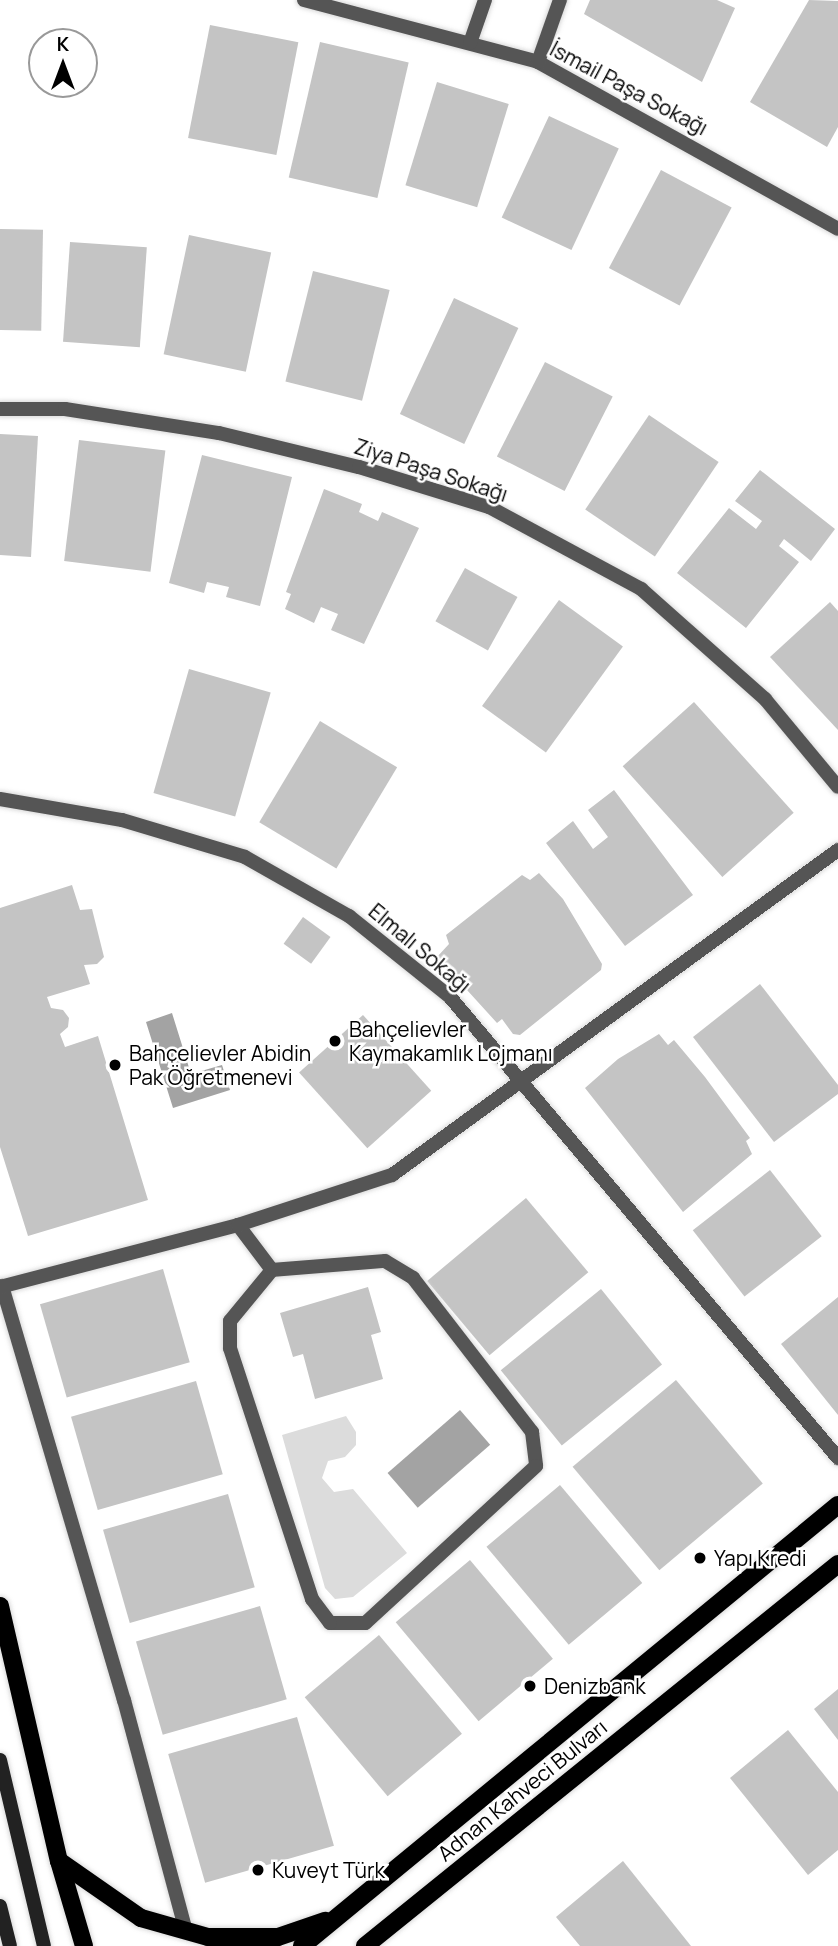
<!DOCTYPE html>
<meta charset="utf-8">
<style>
body{margin:0}
#map{position:relative;width:838px;height:1946px;overflow:hidden;background:#fff;font-family:Manrope,sans-serif}
div>[style]{position:absolute}
[style*='--x']{left:calc(var(--x)*1px);top:calc(var(--y)*1px);width:calc(var(--w)*1px);rotate:calc(var(--a)*1deg)}
.green>*{inset:0;background:#dcdcdc}
.water>*{inset:0;background:#a3a3a3;transform-origin:0 0}
.building>*{inset:0;background:#c4c4c4;transform-origin:0 0}
.roads{filter:drop-shadow(0 0 2px #dbdbdb) drop-shadow(0 0 2px #dbdbdb)}
.lane>*{height:14px;margin:-7px;padding:0 7px;transform-origin:7px;border-radius:7px;background:#555}
.street>*{height:14px;margin:-7px;padding:0 7px;transform-origin:7px;border-radius:7px;background:#555}
.secondary>*{height:14px;margin:-7px;padding:0 7px;transform-origin:7px;border-radius:7px;background:#222}
.primary>*{height:18px;margin:-9px;padding:0 9px;transform-origin:9px;border-radius:9px;background:#000}
.dots>*{width:19px;height:19px;translate:-50% -50%;box-sizing:border-box;border:4px solid #fff;border-radius:50%}
span{translate:-50% -50%;white-space:nowrap;text-align:center;line-height:1.15;-webkit-text-stroke:5px #fff;paint-order:stroke}
.street-label{font-size:21px;color:#000}
.poi-label{font-size:21px;color:#000}
.left{translate:0 -50%;text-align:left}
.north{position:absolute;left:28px;top:28px;width:70px;height:70px;box-sizing:border-box;background:#fff;border:2px solid #999;border-radius:50%;rotate:0deg;font-size:19px;font-weight:700;line-height:28px;text-align:center;color:#000}
.north::after{content:'';display:block;margin:auto;width:24px;height:32px;background:#000;clip-path:polygon(50% 0,100% 100%,50% 72%,0 100%)}
</style>
<div id="map">
<div class="green">
<div style="clip-path:polygon(346px 1416px,356px 1432px,356px 1445px,345px 1457px,328px 1461px,322px 1478px,334px 1492px,353px 1489px,407px 1553px,353px 1597px,335px 1599px,325px 1588px,282px 1435px)"></div>
</div>
<div class="water">
<div style="clip-path:polygon(172px 1013px,191px 1074px,222px 1065px,230px 1090px,173px 1108px,146px 1022px)"></div>
<div style="left:460px;top:1410px;width:46px;height:96px;rotate:49deg"></div>
</div>
<div class="building">
<div style="clip-path:polygon(590px 0,717px 0,735px 8px,702px 82px,584px 14px)"></div>
<div style="clip-path:polygon(809px 0,838px 1px,838px 127px,827px 147px,750px 102px)"></div>
<div style="left:210px;top:25px;width:90px;height:115px;rotate:11deg"></div>
<div style="left:320px;top:42px;width:91px;height:139px;rotate:13deg"></div>
<div style="left:437px;top:82px;width:75px;height:108px;rotate:17deg"></div>
<div style="left:549px;top:116px;width:77px;height:112px;rotate:25deg"></div>
<div style="left:661px;top:170px;width:80px;height:111px;rotate:28deg"></div>
<div style="left:0;top:229px;width:43px;height:101px;rotate:1deg"></div>
<div style="left:189px;top:235px;width:84px;height:122px;rotate:12deg"></div>
<div style="left:70px;top:242px;width:77px;height:100px;rotate:4deg"></div>
<div style="left:313px;top:271px;width:79px;height:114px;rotate:14deg"></div>
<div style="left:454px;top:298px;width:71px;height:128px;rotate:25deg"></div>
<div style="left:545px;top:362px;width:76px;height:106px;rotate:27deg"></div>
<div style="left:649px;top:415px;width:84px;height:114px;rotate:34deg"></div>
<div style="clip-path:polygon(0 434px,38px 436px,31px 557px,0 555px)"></div>
<div style="left:79px;top:440px;width:87px;height:122px;rotate:7deg"></div>
<div style="clip-path:polygon(202px 455px,292px 477px,260px 606px,226px 597px,229px 587px,207px 582px,204px 593px,169px 583px)"></div>
<div style="clip-path:polygon(760px 470px,835px 529px,811px 561px,784px 539px,779px 546px,799px 562px,746px 628px,677px 573px,729px 508px,756px 529px,762px 521px,735px 501px)"></div>
<div style="clip-path:polygon(324px 489px,362px 504px,359px 512px,378px 521px,382px 512px,419px 528px,364px 644px,331px 630px,338px 614px,321px 607px,314px 623px,285px 609px,291px 594px,286px 592px)"></div>
<div style="left:465px;top:568px;width:60px;height:61px;rotate:29deg"></div>
<div style="left:559px;top:600px;width:79px;height:131px;rotate:36deg"></div>
<div style="clip-path:polygon(830px 602px,838px 611px,838px 730px,770px 657px)"></div>
<div style="left:189px;top:669px;width:85px;height:129px;rotate:16deg"></div>
<div style="left:694px;top:702px;width:149px;height:96px;rotate:48deg"></div>
<div style="left:320px;top:721px;width:90px;height:118px;rotate:31deg"></div>
<div style="clip-path:polygon(614px 790px,693px 895px,625px 946px,546px 843px,573px 821px,593px 849px,608px 837px,588px 810px)"></div>
<div style="clip-path:polygon(539px 873px,563px 899px,602px 964px,601px 970px,520px 1035px,513px 1034px,502px 1019px,497px 1023px,437px 957px,449px 944px,446px 935px,522px 875px,530px 880px)"></div>
<div style="clip-path:polygon(72px 885px,80px 910px,92px 909px,104px 957px,97px 964px,84px 965px,90px 984px,47px 997px,51px 1008px,63px 1010px,69px 1018px,68px 1027px,60px 1034px,65px 1047px,98px 1036px,148px 1200px,28px 1236px,0 1147px,0 908px)"></div>
<div style="left:303px;top:917px;width:34px;height:33px;rotate:36deg"></div>
<div style="clip-path:polygon(760px 984px,838px 1085px,838px 1094px,774px 1142px,693px 1037px)"></div>
<div style="left:363px;top:1015px;width:102px;height:86px;rotate:48deg"></div>
<div style="clip-path:polygon(659px 1034px,668px 1045px,674px 1040px,705px 1077px,750px 1138px,746px 1141px,752px 1154px,683px 1212px,585px 1088px,618px 1059px)"></div>
<div style="left:770px;top:1170px;width:84px;height:98px;rotate:52deg"></div>
<div style="left:526px;top:1198px;width:97px;height:129px;rotate:50deg"></div>
<div style="left:163px;top:1269px;width:97px;height:128px;rotate:74deg"></div>
<div style="clip-path:polygon(368px 1287px,381px 1332px,371px 1335px,383px 1379px,315px 1399px,303px 1354px,293px 1357px,280px 1313px)"></div>
<div style="left:601px;top:1289px;width:97px;height:129px;rotate:51deg"></div>
<div style="clip-path:polygon(838px 1297px,838px 1415px,781px 1344px)"></div>
<div style="left:676px;top:1380px;width:135px;height:135px;rotate:50deg"></div>
<div style="left:196px;top:1381px;width:97px;height:130px;rotate:74deg"></div>
<div style="left:560px;top:1485px;width:128px;height:96px;rotate:50deg"></div>
<div style="left:228px;top:1494px;width:97px;height:130px;rotate:74deg"></div>
<div style="left:470px;top:1560px;width:129px;height:97px;rotate:50deg"></div>
<div style="left:260px;top:1606px;width:97px;height:129px;rotate:74deg"></div>
<div style="left:379px;top:1635px;width:129px;height:97px;rotate:50deg"></div>
<div style="clip-path:polygon(838px 1689px,838px 1740px,814px 1709px)"></div>
<div style="left:297px;top:1717px;width:134px;height:134px;rotate:74deg"></div>
<div style="clip-path:polygon(788px 1730px,838px 1792px,838px 1850px,808px 1875px,730px 1778px)"></div>
<div style="clip-path:polygon(623px 1861px,691px 1946px,580px 1946px,556px 1917px)"></div>
</div>
<div class="roads">
<div class="lane">
<div style="--x:238;--y:1225;--w:56;--a:52.9"></div>
<div style="--x:385;--y:1261;--w:33;--a:31"></div>
<div style="--x:413;--y:1278;--w:195;--a:52.3"></div>
<div style="--x:532;--y:1432;--w:34;--a:83"></div>
<div style="--x:536;--y:1466;--w:232;--a:137.4"></div>
<div style="--x:365;--y:1623;--w:35;--a:180"></div>
<div style="--x:330;--y:1623;--w:30;--a:-127"></div>
<div style="--x:312;--y:1599;--w:264;--a:-108.1"></div>
<div style="--x:230;--y:1348;--w:27;--a:-90"></div>
<div style="--x:230;--y:1321;--w:66;--a:-50.5"></div>
<div style="--x:272;--y:1270;--w:113;--a:-4.6"></div>
</div>
<div class="street">
<div style="--x:304;--y:0;--w:242;--a:14.8"></div>
<div style="--x:538;--y:62;--w:343;--a:29.1"></div>
<div style="--x:470;--y:43;--w:46;--a:-70.8"></div>
<div style="--x:538;--y:62;--w:66;--a:-70.5"></div>
<div style="--x:0;--y:409;--w:65;--a:0"></div>
<div style="--x:65;--y:409;--w:156;--a:8.9"></div>
<div style="--x:219;--y:433;--w:144;--a:13.7"></div>
<div style="--x:359;--y:467;--w:136;--a:17.1"></div>
<div style="--x:489;--y:507;--w:173;--a:28.3"></div>
<div style="--x:641;--y:589;--w:166;--a:41.6"></div>
<div style="--x:765;--y:699;--w:114;--a:50.3"></div>
<div style="--x:0;--y:799;--w:124;--a:9.8"></div>
<div style="--x:122;--y:820;--w:128;--a:16.7"></div>
<div style="--x:245;--y:857;--w:120;--a:29.6"></div>
<div style="--x:349;--y:916;--w:129;--a:38.7"></div>
<div style="--x:450;--y:997;--w:603;--a:49.91"></div>
<div style="--x:2;--y:1286;--w:432;--a:73.6"></div>
<div style="--x:124;--y:1700;--w:239;--a:75"></div>
<div style="--x:0;--y:1287;--w:246;--a:-14.6"></div>
<div style="--x:238;--y:1225;--w:162;--a:-18"></div>
<div style="--x:392;--y:1175;--w:552;--a:-36.08"></div>
</div>
<div class="secondary">
<div style="--x:0;--y:1760;--w:191;--a:76.7"></div>
<div style="--x:0;--y:1906;--w:41;--a:76"></div>
</div>
<div class="primary">
<div style="--x:0;--y:1606;--w:262;--a:77"></div>
<div style="--x:59;--y:1861;--w:89;--a:73.6"></div>
<div style="--x:59;--y:1861;--w:100;--a:34.8"></div>
<div style="--x:141;--y:1918;--w:70;--a:15.8"></div>
<div style="--x:208;--y:1937;--w:70;--a:0"></div>
<div style="--x:278;--y:1937;--w:50;--a:-18.8"></div>
<div style="--x:302;--y:1946;--w:694;--a:-39.45"></div>
<div style="--x:365;--y:1946;--w:608;--a:-38.92"></div>
</div>
</div>
<div class="dots">
<div style="left:335px;top:1041px;background:#000"></div>
<div style="left:115px;top:1065px;background:#000"></div>
<div style="left:700px;top:1558px;background:#000"></div>
<div style="left:530px;top:1686px;background:#000"></div>
<div style="left:258px;top:1870px;background:#000"></div>
</div>
<div class="street-label">
<span style="left:629px;top:88px;rotate:28deg">İsmail Paşa Sokağı</span>
<span style="left:431px;top:470px;rotate:18deg">Ziya Paşa Sokağı</span>
<span style="left:420px;top:948px;rotate:40deg">Elmalı Sokağı</span>
<span style="left:522px;top:1790px;rotate:-39deg">Adnan Kahveci Bulvarı</span>
</div>
<div class="poi-label">
<span class="left" style="left:349px;top:1041px">Bahçelievler<br>Kaymakamlık Lojmanı</span>
<span class="left" style="left:129px;top:1065px">Bahçelievler Abidin<br>Pak Öğretmenevi</span>
<span class="left" style="left:714px;top:1558px">Yapı Kredi</span>
<span class="left" style="left:544px;top:1686px">Denizbank</span>
<span class="left" style="left:272px;top:1870px">Kuveyt Türk</span>
</div>
<div class="north">K</div>
</div>
